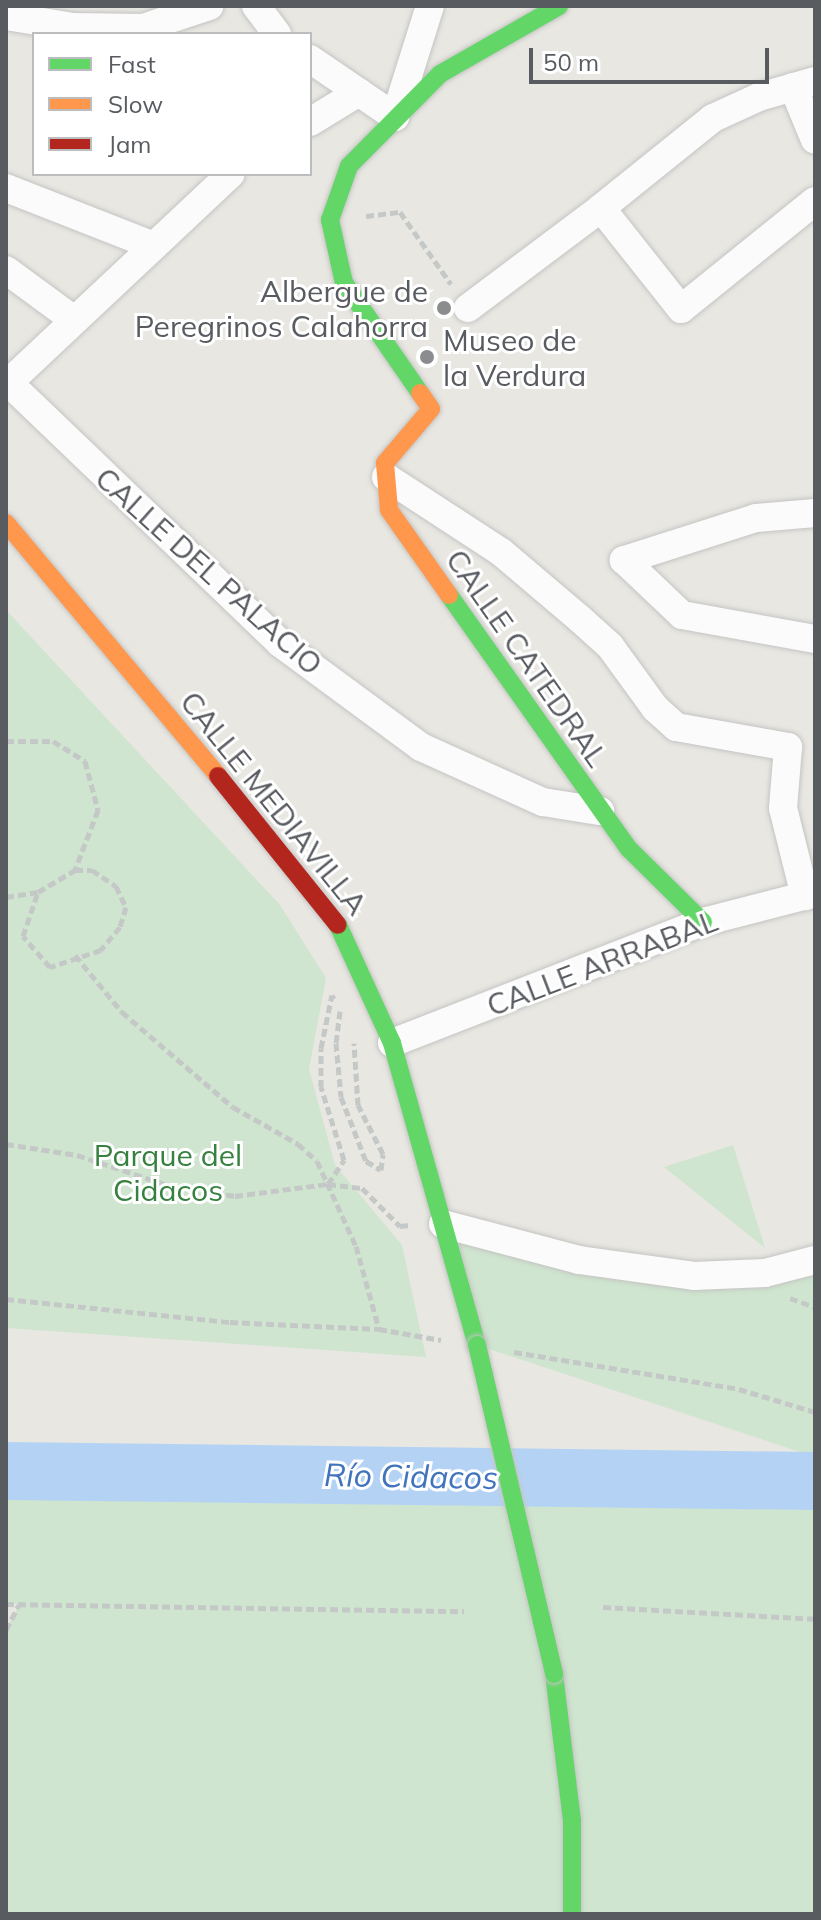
<!DOCTYPE html>
<meta charset="utf-8">
<style>
body{margin:0}
#map{position:relative;width:821px;height:1920px;overflow:hidden;background:#e8e7e2;font-family:Mulish,sans-serif}
div>[style]{position:absolute}
[style*='--x']{left:calc(var(--x)*1px);top:calc(var(--y)*1px);width:calc(var(--w)*1px);rotate:calc(var(--a)*1deg)}
.green>*{inset:0;background:#cfe5cf}
.river>*{height:58px;margin:-29px;padding:0 29px;transform-origin:29px;border-radius:29px;background:#b4d3f4}
.path>*{height:5px;margin-top:-2.5px;transform-origin:0;background:repeating-linear-gradient(90deg,#c4c8c6 0 8px,transparent 0 12px)}
.roads{filter:drop-shadow(0 0 2px #c4c4c3) drop-shadow(0 0 2px #c4c4c3)}
.street>*{height:28px;margin:-14px;padding:0 14px;transform-origin:14px;border-radius:14px;background:#fcfbfb}
.fast>*{height:18px;margin:-9px;padding:0 9px;transform-origin:9px;border-radius:9px;background:#63d668}
.slow>*{height:18px;margin:-9px;padding:0 9px;transform-origin:9px;border-radius:9px;background:#ff974d}
.jam>*{height:18px;margin:-9px;padding:0 9px;transform-origin:9px;border-radius:9px;background:#b3261e}
.bridges{filter:drop-shadow(0 0 2px #c5c5c4) drop-shadow(0 0 2px #c5c5c4)}
.fast-bridge>*{height:18px;margin:-9px;padding:0 9px;transform-origin:9px;border-radius:9px;background:#63d668}
.dots>*{width:22px;height:22px;translate:-50% -50%;box-sizing:border-box;border:4px solid #fff;border-radius:50%}
span{translate:-50% -50%;white-space:nowrap;text-align:center;line-height:1.15;-webkit-text-stroke:6px #fff;paint-order:stroke}
.poi-label{font-size:30px;color:#585b60}
.right{translate:-100% -50%;text-align:right}
.left{translate:0 -50%;text-align:left}
.street-label{font-size:30px;color:#585b60}
.park-label{font-size:30px;color:#36813f}
.water-label{font-size:32px;color:#4274be;font-style:italic}
.frame{position:absolute;inset:0;border:8px solid #585b60;pointer-events:none}
.legend{position:absolute;left:32px;top:32px;width:280px;height:144px;box-sizing:border-box;background:#fff;border:2px solid #bcbdbf;margin:0;padding:10px 14px;list-style:none;font-size:24px;color:#585b60}
.legend li{display:flex;align-items:center;gap:16px;height:40px}
.legend b{width:40px;border:2px solid #bcbdbf}
.scale{position:absolute;left:529px;top:48px;width:240px;height:36px;box-sizing:border-box;border:4px solid #585b60;border-top:0;padding-left:10px;font-size:24px;line-height:28px;white-space:nowrap;color:#585b60;-webkit-text-stroke:6px #fff;paint-order:stroke}
</style>
<div id="map">
<div class="green">
<div style="clip-path:polygon(6px 610px,280px 905px,326px 978px,309px 1069px,335px 1165px,402px 1245px,426px 1357px,6px 1328px)"></div>
<div style="clip-path:polygon(733px 1145px,765px 1248px,664px 1167px)"></div>
<div style="clip-path:polygon(443px 1224px,759px 1287px,815px 1273px,815px 1457px,477px 1345px)"></div>
<div style="clip-path:polygon(6px 1471px,815px 1481px,815px 1914px,6px 1914px,6px 1630px,19px 1605px,6px 1601px)"></div>
</div>
<div class="river">
<div style="--x:6;--y:1471;--w:809;--a:0.71"></div>
</div>
<div class="path">
<div style="--x:366;--y:216;--w:34;--a:-7"></div>
<div style="--x:400;--y:212;--w:88;--a:54.7"></div>
<div style="--x:6;--y:741;--w:47;--a:0"></div>
<div style="--x:53;--y:741;--w:38;--a:32"></div>
<div style="--x:85;--y:761;--w:51;--a:75.1"></div>
<div style="--x:98;--y:810;--w:64;--a:111"></div>
<div style="--x:6;--y:897;--w:32;--a:-9"></div>
<div style="--x:38;--y:892;--w:43;--a:-30.7"></div>
<div style="--x:75;--y:870;--w:17;--a:0"></div>
<div style="--x:92;--y:870;--w:29;--a:34"></div>
<div style="--x:116;--y:886;--w:23;--a:65"></div>
<div style="--x:126;--y:907;--w:21;--a:107"></div>
<div style="--x:120;--y:927;--w:30;--a:130"></div>
<div style="--x:101;--y:950;--w:54;--a:161.6"></div>
<div style="--x:50;--y:967;--w:41;--a:-131.1"></div>
<div style="--x:23;--y:936;--w:46;--a:-71.2"></div>
<div style="--x:75;--y:955;--w:74;--a:50.5"></div>
<div style="--x:122;--y:1012;--w:146;--a:40.6"></div>
<div style="--x:233;--y:1107;--w:75;--a:29.6"></div>
<div style="--x:298;--y:1144;--w:25;--a:42"></div>
<div style="--x:317;--y:1161;--w:94;--a:65.4"></div>
<div style="--x:356;--y:1246;--w:86;--a:74.5"></div>
<div style="--x:340;--y:1011;--w:32;--a:97"></div>
<div style="--x:336;--y:1043;--w:54;--a:84.7"></div>
<div style="--x:341;--y:1097;--w:69;--a:68.7"></div>
<div style="--x:366;--y:1161;--w:17;--a:31"></div>
<div style="--x:381;--y:1170;--w:16;--a:-83"></div>
<div style="--x:383;--y:1154;--w:55;--a:-117"></div>
<div style="--x:358;--y:1105;--w:62;--a:-93.7"></div>
<div style="--x:6;--y:1144;--w:72;--a:8.8"></div>
<div style="--x:77;--y:1155;--w:95;--a:18.4"></div>
<div style="--x:167;--y:1185;--w:69;--a:9.2"></div>
<div style="--x:235;--y:1196;--w:94;--a:-7.4"></div>
<div style="--x:328;--y:1184;--w:34;--a:7"></div>
<div style="--x:362;--y:1188;--w:54;--a:45"></div>
<div style="--x:400;--y:1226;--w:10;--a:-6"></div>
<div style="--x:328;--y:1184;--w:29;--a:-56"></div>
<div style="--x:344;--y:1160;--w:77;--a:-107.5"></div>
<div style="--x:321;--y:1087;--w:39;--a:-90"></div>
<div style="--x:321;--y:1048;--w:54;--a:-78.3"></div>
<div style="--x:332;--y:995;--w:4;--a:63"></div>
<div style="--x:790;--y:1298;--w:27;--a:20"></div>
<div style="--x:6;--y:1299;--w:225;--a:5.9"></div>
<div style="--x:230;--y:1322;--w:149;--a:2.7"></div>
<div style="--x:379;--y:1329;--w:63;--a:10.1"></div>
<div style="--x:514;--y:1352;--w:228;--a:9.3"></div>
<div style="--x:739;--y:1389;--w:79;--a:16.8"></div>
<div style="--x:6;--y:1604;--w:458;--a:0.9"></div>
<div style="--x:603;--y:1607;--w:212;--a:3.2"></div>
<div style="--x:6;--y:1630;--w:28;--a:-63"></div>
</div>
<div class="roads">
<div class="street">
<div style="--x:256;--y:6;--w:35;--a:53"></div>
<div style="--x:6;--y:16;--w:68;--a:9.3"></div>
<div style="--x:73;--y:27;--w:70;--a:0.8"></div>
<div style="--x:143;--y:28;--w:70;--a:-18.4"></div>
<div style="--x:310;--y:59;--w:103;--a:34.3"></div>
<div style="--x:395;--y:117;--w:116;--a:-72.5"></div>
<div style="--x:815;--y:81;--w:58;--a:164.1"></div>
<div style="--x:759;--y:97;--w:51;--a:155.5"></div>
<div style="--x:713;--y:118;--w:144;--a:141.2"></div>
<div style="--x:601;--y:208;--w:129;--a:51.6"></div>
<div style="--x:681;--y:309;--w:172;--a:-38.9"></div>
<div style="--x:793;--y:87;--w:57;--a:67.5"></div>
<div style="--x:310;--y:122;--w:57;--a:-31.5"></div>
<div style="--x:6;--y:188;--w:159;--a:21.4"></div>
<div style="--x:6;--y:270;--w:84;--a:36.3"></div>
<div style="--x:468;--y:308;--w:166;--a:-36.9"></div>
<div style="--x:8;--y:382;--w:377;--a:43.8"></div>
<div style="--x:280;--y:643;--w:175;--a:36.4"></div>
<div style="--x:421;--y:747;--w:134;--a:24.3"></div>
<div style="--x:543;--y:802;--w:58;--a:9"></div>
<div style="--x:6;--y:385;--w:308;--a:-43.2"></div>
<div style="--x:386;--y:477;--w:137;--a:33.1"></div>
<div style="--x:501;--y:552;--w:104;--a:40.3"></div>
<div style="--x:580;--y:619;--w:40;--a:42"></div>
<div style="--x:610;--y:646;--w:77;--a:54"></div>
<div style="--x:655;--y:708;--w:28;--a:42"></div>
<div style="--x:676;--y:727;--w:114;--a:10.1"></div>
<div style="--x:788;--y:747;--w:61;--a:94.7"></div>
<div style="--x:783;--y:808;--w:91;--a:76"></div>
<div style="--x:815;--y:513;--w:59;--a:175.2"></div>
<div style="--x:756;--y:518;--w:139;--a:162.3"></div>
<div style="--x:624;--y:560;--w:80;--a:43.5"></div>
<div style="--x:682;--y:615;--w:135;--a:10.2"></div>
<div style="--x:392;--y:1043;--w:334;--a:-21.3"></div>
<div style="--x:703;--y:922;--w:116;--a:-14.5"></div>
<div style="--x:443;--y:1224;--w:141;--a:14.8"></div>
<div style="--x:579;--y:1260;--w:116;--a:7.9"></div>
<div style="--x:694;--y:1276;--w:71;--a:-2.4"></div>
<div style="--x:765;--y:1273;--w:52;--a:-14.6"></div>
</div>
<div class="fast">
<div style="--x:420;--y:393;--w:134;--a:-124.6"></div>
<div style="--x:344;--y:283;--w:65;--a:-102.5"></div>
<div style="--x:330;--y:220;--w:57;--a:-70.6"></div>
<div style="--x:349;--y:166;--w:129;--a:-45.3"></div>
<div style="--x:440;--y:74;--w:137;--a:-29.7"></div>
<div style="--x:449;--y:595;--w:311;--a:54.7"></div>
<div style="--x:629;--y:849;--w:104;--a:44.6"></div>
<div style="--x:338;--y:925;--w:130;--a:65.4"></div>
<div style="--x:392;--y:1043;--w:314;--a:74.3"></div>
<div style="--x:554;--y:1674;--w:148;--a:83"></div>
<div style="--x:572;--y:1821;--w:93;--a:90"></div>
</div>
<div class="slow">
<div style="--x:420;--y:393;--w:19;--a:55"></div>
<div style="--x:431;--y:409;--w:71;--a:130.4"></div>
<div style="--x:385;--y:463;--w:47;--a:85.1"></div>
<div style="--x:389;--y:510;--w:104;--a:54.8"></div>
<div style="--x:6;--y:523;--w:330;--a:50"></div>
</div>
<div class="jam">
<div style="--x:218;--y:776;--w:191;--a:51.2"></div>
</div>
</div>
<div class="bridges">
<div class="fast-bridge">
<div style="--x:477;--y:1345;--w:338;--a:76.8"></div>
</div>
</div>
<div class="dots">
<div style="left:444px;top:308px;background:#8a8c8e"></div>
<div style="left:427px;top:357px;background:#8a8c8e"></div>
</div>
<div class="poi-label">
<span class="right" style="left:428px;top:308px">Albergue de<br>Peregrinos Calahorra</span>
<span class="left" style="left:443px;top:357px">Museo de<br>la Verdura</span>
</div>
<div class="street-label">
<span style="left:209px;top:571px;rotate:42deg">CALLE DEL PALACIO</span>
<span style="left:527px;top:658px;rotate:55deg">CALLE CATEDRAL</span>
<span style="left:274px;top:803px;rotate:51deg">CALLE MEDIAVILLA</span>
<span style="left:602px;top:963px;rotate:-21deg">CALLE ARRABAL</span>
</div>
<div class="park-label">
<span style="left:168px;top:1172px">Parque del<br>Cidacos</span>
</div>
<div class="water-label">
<span style="left:411px;top:1476px;rotate:1deg">Río Cidacos</span>
</div>
<div class="frame"></div>
<ul class="legend">
<li><b style="height:10px;background:#63d668"></b>Fast</li>
<li><b style="height:10px;background:#ff974d"></b>Slow</li>
<li><b style="height:10px;background:#b3261e"></b>Jam</li>
</ul>
<div class="scale">50 m</div>
</div>
